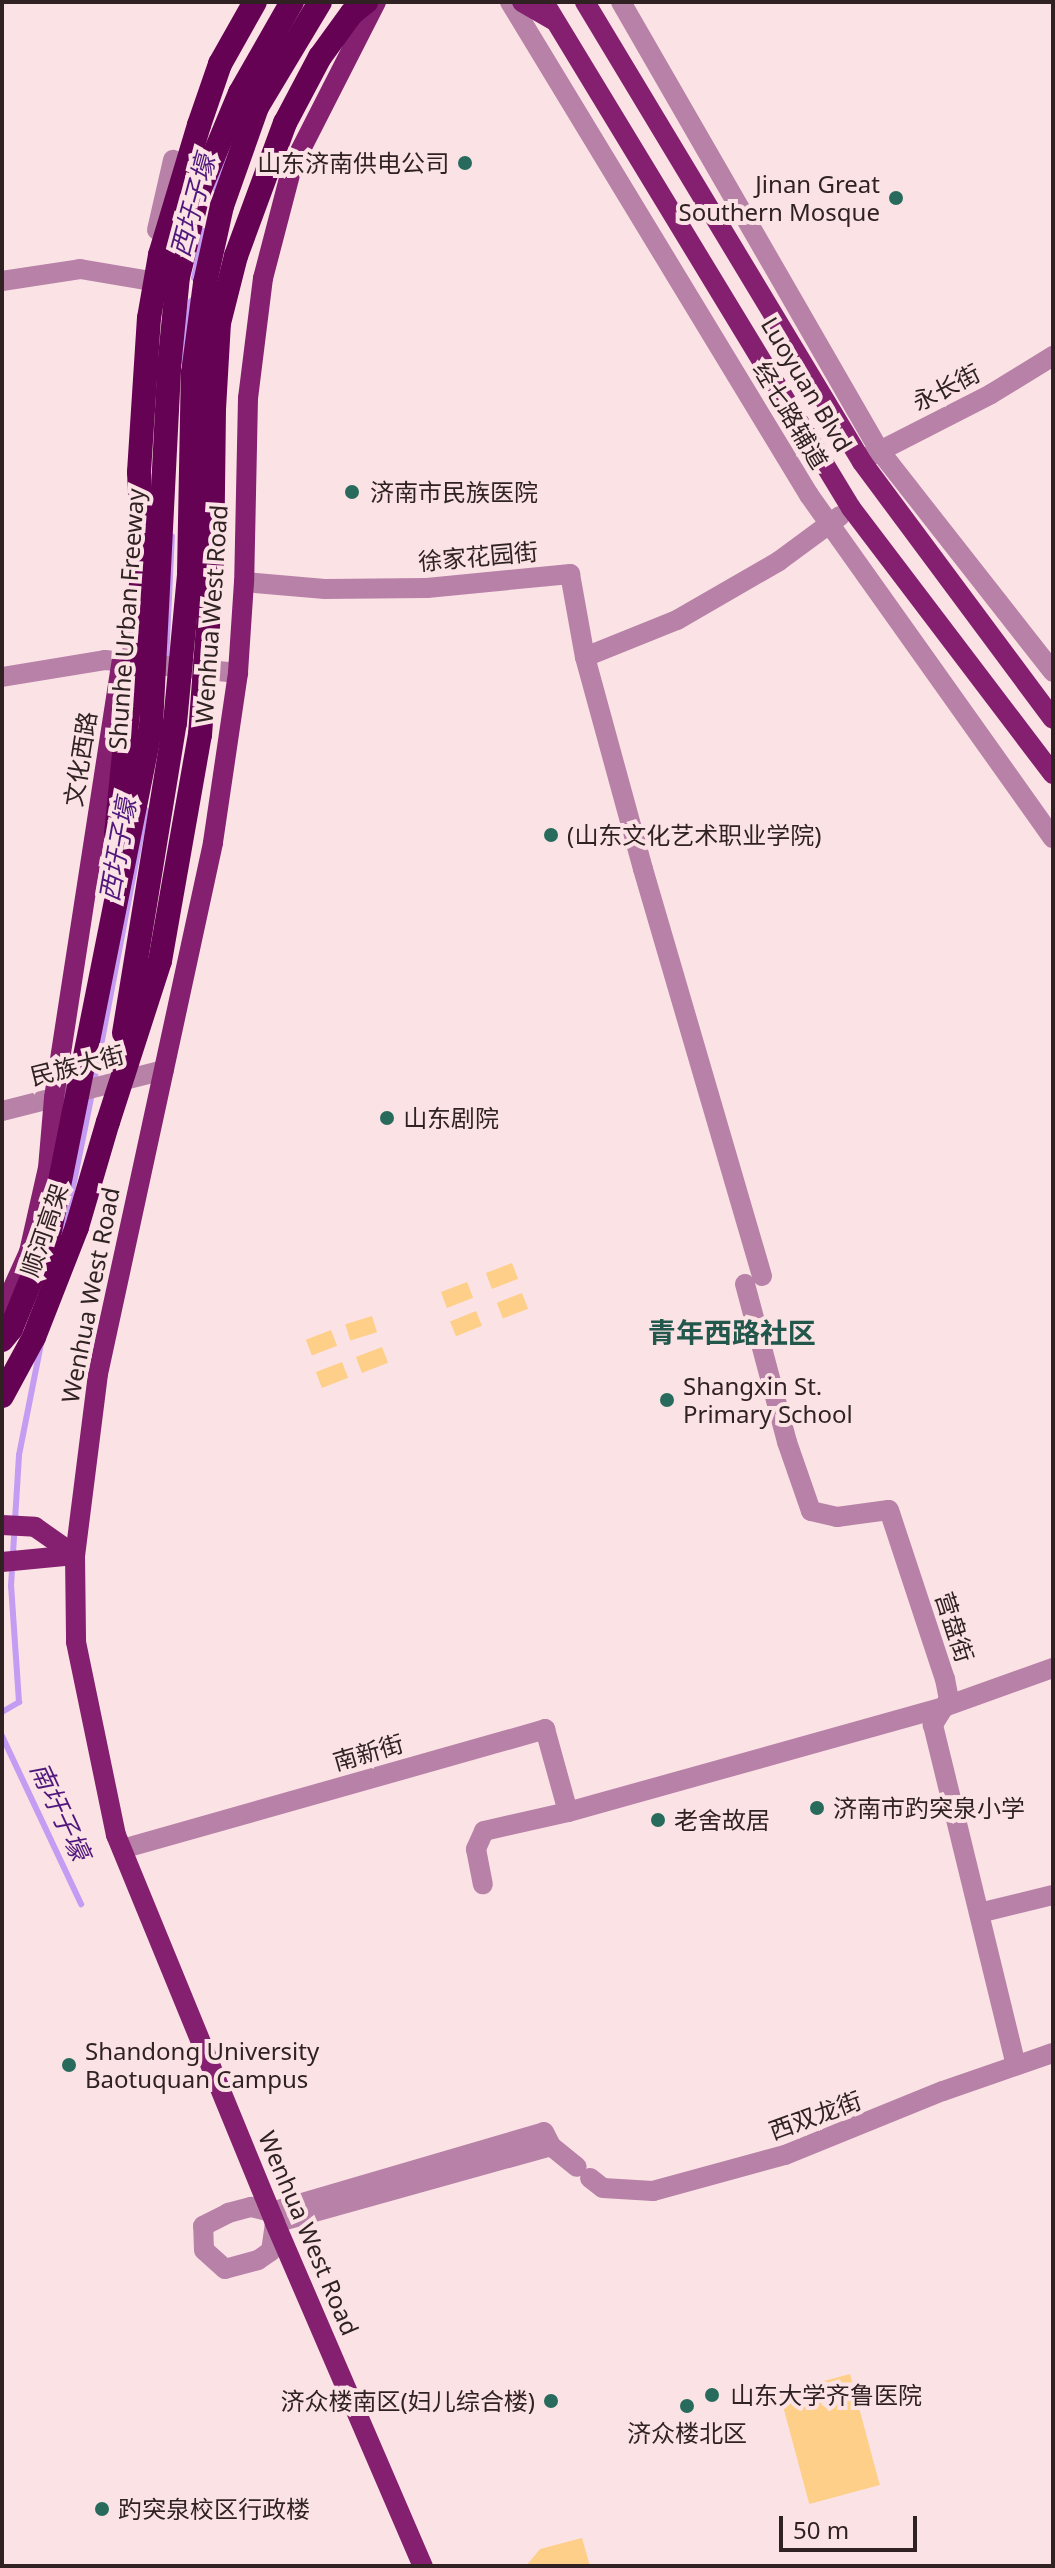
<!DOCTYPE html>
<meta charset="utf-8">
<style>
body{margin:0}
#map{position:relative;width:1055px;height:2568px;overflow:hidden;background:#fbe3e5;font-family:"Noto Sans","Noto Sans SC",sans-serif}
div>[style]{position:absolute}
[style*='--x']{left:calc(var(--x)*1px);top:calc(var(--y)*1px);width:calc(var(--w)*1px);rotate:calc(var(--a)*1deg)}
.green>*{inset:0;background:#fdcf89;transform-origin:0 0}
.stream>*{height:6px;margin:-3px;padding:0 3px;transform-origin:3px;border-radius:3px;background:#c49cf2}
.minor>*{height:20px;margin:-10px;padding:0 10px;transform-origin:10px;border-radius:10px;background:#b881a8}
.major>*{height:20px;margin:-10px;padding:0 10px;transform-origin:10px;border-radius:10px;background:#84206f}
.highway>*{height:24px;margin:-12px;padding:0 12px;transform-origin:12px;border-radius:12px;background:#660254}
.highway-bridge>*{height:24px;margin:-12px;padding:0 12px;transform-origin:12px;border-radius:12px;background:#660254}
.dots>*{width:22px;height:22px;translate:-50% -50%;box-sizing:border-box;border:4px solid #fbe3e5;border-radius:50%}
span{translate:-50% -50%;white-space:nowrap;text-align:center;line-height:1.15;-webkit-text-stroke:8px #fbe3e5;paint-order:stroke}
.poi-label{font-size:24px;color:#302223}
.right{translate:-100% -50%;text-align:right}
.left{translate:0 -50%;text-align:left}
.street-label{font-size:24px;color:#302223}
.water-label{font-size:26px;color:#50187c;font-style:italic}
.quarter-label{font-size:28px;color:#22574b;font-weight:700}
.frame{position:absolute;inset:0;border:4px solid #302223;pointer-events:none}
.scale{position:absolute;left:779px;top:2516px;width:138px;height:36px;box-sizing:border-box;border:4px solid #302223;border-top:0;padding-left:10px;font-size:24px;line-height:28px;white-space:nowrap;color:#302223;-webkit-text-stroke:6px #fbe3e5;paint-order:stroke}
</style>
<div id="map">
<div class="green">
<div style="left:512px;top:1263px;width:17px;height:28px;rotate:69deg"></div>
<div style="left:467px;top:1282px;width:17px;height:28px;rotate:69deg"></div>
<div style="left:522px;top:1293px;width:17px;height:27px;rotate:69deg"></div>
<div style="left:476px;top:1311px;width:16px;height:28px;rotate:68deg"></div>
<div style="left:372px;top:1316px;width:17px;height:28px;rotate:73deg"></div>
<div style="left:331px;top:1330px;width:17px;height:27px;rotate:69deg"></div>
<div style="left:382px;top:1347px;width:17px;height:28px;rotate:69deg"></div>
<div style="left:342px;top:1362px;width:17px;height:28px;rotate:69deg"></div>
<div style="left:850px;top:2374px;width:115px;height:73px;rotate:75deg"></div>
<div style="clip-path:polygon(582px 2538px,590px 2566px,526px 2566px,540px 2549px)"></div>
</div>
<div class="stream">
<div style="--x:216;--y:189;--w:28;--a:-73"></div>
<div style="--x:194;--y:278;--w:48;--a:-78"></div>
<div style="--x:181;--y:361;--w:61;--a:-80.5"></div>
<div style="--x:166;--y:661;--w:125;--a:-87.3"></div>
<div style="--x:94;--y:1082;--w:277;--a:-79.2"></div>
<div style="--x:64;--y:1231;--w:141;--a:-78.5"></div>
<div style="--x:2;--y:1712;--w:20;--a:-30"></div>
<div style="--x:19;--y:1702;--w:116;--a:-93.9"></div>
<div style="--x:11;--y:1586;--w:131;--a:-86.5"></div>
<div style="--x:19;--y:1455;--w:113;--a:-78.8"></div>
<div style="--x:2;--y:1736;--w:186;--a:64.8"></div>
</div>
<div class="minor">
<div style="--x:510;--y:2;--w:577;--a:58.76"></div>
<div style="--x:809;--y:495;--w:421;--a:54.6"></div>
<div style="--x:621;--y:2;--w:517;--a:60.06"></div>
<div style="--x:879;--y:450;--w:282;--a:51.9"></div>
<div style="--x:157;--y:230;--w:72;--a:-77.1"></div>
<div style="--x:2;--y:281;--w:79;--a:-8.7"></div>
<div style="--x:80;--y:269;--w:66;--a:9.6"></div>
<div style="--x:870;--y:456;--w:136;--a:-27.1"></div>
<div style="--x:991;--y:394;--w:73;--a:-31.5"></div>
<div style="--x:244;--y:582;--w:81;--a:4.9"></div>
<div style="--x:325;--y:589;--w:102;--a:-0.6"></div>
<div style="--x:427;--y:588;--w:144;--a:-5.6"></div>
<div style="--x:570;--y:574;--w:84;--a:79.8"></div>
<div style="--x:585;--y:657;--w:220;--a:74.7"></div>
<div style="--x:643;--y:869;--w:424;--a:73.7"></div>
<div style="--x:585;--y:657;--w:99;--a:-21.9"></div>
<div style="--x:677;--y:620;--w:118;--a:-30"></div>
<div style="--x:779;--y:561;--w:76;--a:-36.4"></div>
<div style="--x:2;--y:677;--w:104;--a:-9.4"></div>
<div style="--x:105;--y:660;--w:134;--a:5.6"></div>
<div style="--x:2;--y:1111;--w:167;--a:-14.2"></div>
<div style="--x:745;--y:1284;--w:163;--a:75.1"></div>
<div style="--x:787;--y:1442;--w:73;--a:70.8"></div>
<div style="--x:811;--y:1511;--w:27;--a:13"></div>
<div style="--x:837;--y:1517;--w:52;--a:-7.7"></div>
<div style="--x:889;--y:1510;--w:178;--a:71.7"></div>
<div style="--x:945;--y:1679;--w:20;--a:79"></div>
<div style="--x:949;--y:1699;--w:31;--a:122"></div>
<div style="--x:933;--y:1725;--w:350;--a:76.3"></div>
<div style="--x:568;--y:1812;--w:387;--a:-15.6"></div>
<div style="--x:941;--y:1708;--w:119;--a:-19.7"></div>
<div style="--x:122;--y:1849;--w:440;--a:-15.8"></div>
<div style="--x:545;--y:1729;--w:86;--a:74.5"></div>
<div style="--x:568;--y:1812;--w:86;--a:167.3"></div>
<div style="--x:484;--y:1831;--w:20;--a:114"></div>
<div style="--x:476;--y:1849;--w:36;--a:79"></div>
<div style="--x:979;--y:1913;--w:76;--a:-13.7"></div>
<div style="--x:551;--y:2146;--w:287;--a:164.4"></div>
<div style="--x:275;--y:2223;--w:28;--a:98"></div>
<div style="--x:271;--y:2251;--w:16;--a:145"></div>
<div style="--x:258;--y:2260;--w:34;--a:165"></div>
<div style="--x:225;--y:2269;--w:28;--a:-138"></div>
<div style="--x:204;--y:2250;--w:24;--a:-92"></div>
<div style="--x:203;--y:2226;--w:28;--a:-27"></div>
<div style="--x:228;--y:2213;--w:24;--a:-15"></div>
<div style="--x:251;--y:2207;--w:21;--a:14"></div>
<div style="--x:271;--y:2212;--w:284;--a:-16.3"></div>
<div style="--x:544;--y:2132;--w:16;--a:63"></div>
<div style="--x:551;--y:2146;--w:33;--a:39"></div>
<div style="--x:590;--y:2178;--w:16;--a:38"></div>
<div style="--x:603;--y:2188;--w:50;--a:3.4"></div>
<div style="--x:653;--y:2191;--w:137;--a:-15.3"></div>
<div style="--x:785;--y:2155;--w:170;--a:-22.1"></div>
<div style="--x:943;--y:2091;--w:116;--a:-19.1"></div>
</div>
<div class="major">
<div style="--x:376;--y:2;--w:185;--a:117"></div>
<div style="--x:292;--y:167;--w:115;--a:104.6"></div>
<div style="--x:263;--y:278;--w:121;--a:97.1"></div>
<div style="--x:248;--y:398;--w:184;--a:91.2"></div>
<div style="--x:244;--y:582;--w:91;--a:93.8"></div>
<div style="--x:238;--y:673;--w:172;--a:98.4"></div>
<div style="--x:213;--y:843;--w:543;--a:102.22"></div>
<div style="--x:98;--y:1374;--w:182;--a:97.2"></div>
<div style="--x:75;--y:1555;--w:87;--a:89.3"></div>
<div style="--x:76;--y:1642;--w:197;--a:78.3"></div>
<div style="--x:116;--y:1835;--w:419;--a:67.7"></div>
<div style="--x:275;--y:2223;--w:374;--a:66.7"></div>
<div style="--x:522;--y:2;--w:36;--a:30"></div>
<div style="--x:544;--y:2;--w:592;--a:58.75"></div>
<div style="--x:851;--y:508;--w:334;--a:52.8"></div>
<div style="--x:585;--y:2;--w:537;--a:58.94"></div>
<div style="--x:862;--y:462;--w:320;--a:53.4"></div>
<div style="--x:2;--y:1312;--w:66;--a:-65.8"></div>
<div style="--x:29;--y:1252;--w:86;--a:-77.3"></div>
<div style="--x:48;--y:1168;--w:70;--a:-85.1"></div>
<div style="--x:54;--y:1098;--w:442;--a:-81.2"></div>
<div style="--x:2;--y:1525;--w:33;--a:3"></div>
<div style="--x:35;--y:1527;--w:49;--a:35"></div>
<div style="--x:2;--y:1562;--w:73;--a:-5.5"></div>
</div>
<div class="highway">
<div style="--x:2;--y:1396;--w:67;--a:-61.5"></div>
<div style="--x:34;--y:1337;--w:118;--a:-68.6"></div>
<div style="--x:77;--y:1227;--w:109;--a:-73.6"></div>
</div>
<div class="highway-bridge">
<div style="--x:116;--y:834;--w:272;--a:-84.3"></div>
<div style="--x:143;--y:563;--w:91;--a:-92.5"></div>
<div style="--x:139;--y:472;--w:154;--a:-86.3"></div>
<div style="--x:149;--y:318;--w:64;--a:-80.1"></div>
<div style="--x:160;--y:255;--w:136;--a:-73.3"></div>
<div style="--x:199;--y:125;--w:65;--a:-71"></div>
<div style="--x:220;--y:64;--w:71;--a:-60.6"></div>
<div style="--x:124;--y:1033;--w:314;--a:-80.7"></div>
<div style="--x:175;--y:723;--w:150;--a:-84.6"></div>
<div style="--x:189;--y:574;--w:201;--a:-88.9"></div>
<div style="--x:193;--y:373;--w:91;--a:-82.4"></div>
<div style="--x:205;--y:283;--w:79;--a:-77.6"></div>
<div style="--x:222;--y:206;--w:105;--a:-70.5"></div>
<div style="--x:257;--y:107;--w:122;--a:-59"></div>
<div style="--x:108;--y:1122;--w:169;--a:-72.1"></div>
<div style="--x:160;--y:961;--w:230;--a:-80"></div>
<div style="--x:200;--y:735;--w:164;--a:-85.8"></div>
<div style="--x:212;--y:571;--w:162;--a:-89.3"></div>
<div style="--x:214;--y:409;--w:86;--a:-86.7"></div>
<div style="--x:219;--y:323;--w:69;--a:-75.8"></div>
<div style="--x:236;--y:256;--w:142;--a:-69.8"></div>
<div style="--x:285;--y:123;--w:75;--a:-62.1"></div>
<div style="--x:320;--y:57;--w:54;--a:-54"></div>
<div style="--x:352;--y:13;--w:18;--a:-38"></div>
<div style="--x:2;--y:1340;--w:14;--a:-51"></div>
<div style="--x:11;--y:1329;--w:100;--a:-67.8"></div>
<div style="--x:49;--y:1236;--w:520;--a:-78.69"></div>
<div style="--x:151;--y:726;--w:358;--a:-87.1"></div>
<div style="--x:169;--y:368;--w:91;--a:-84.4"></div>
<div style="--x:178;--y:277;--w:89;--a:-76.3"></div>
<div style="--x:199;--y:191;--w:106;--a:-67.3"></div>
<div style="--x:240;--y:93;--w:105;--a:-60.3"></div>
</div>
<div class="dots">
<div style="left:465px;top:163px;background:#286b5d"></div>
<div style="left:896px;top:198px;background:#286b5d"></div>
<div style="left:352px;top:492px;background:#286b5d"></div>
<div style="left:551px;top:835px;background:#286b5d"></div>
<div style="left:387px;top:1118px;background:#286b5d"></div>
<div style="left:667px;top:1400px;background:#286b5d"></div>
<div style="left:817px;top:1808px;background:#286b5d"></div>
<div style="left:658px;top:1820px;background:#286b5d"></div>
<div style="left:69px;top:2065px;background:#286b5d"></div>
<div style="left:712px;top:2395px;background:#286b5d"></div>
<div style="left:551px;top:2401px;background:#286b5d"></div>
<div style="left:687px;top:2406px;background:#286b5d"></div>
<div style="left:102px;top:2509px;background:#286b5d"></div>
</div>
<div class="poi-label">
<span class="right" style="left:449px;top:163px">山东济南供电公司</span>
<span class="right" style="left:880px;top:198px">Jinan Great<br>Southern Mosque</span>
<span class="left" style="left:370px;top:492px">济南市民族医院</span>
<span class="left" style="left:567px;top:835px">(山东文化艺术职业学院)</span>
<span class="left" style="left:403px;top:1118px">山东剧院</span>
<span class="left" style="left:683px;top:1400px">Shangxin St.<br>Primary School</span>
<span class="left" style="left:833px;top:1808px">济南市趵突泉小学</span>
<span class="left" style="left:674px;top:1820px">老舍故居</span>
<span class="left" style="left:85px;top:2065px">Shandong University<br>Baotuquan Campus</span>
<span class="left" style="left:730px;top:2395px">山东大学齐鲁医院</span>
<span class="right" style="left:535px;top:2401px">济众楼南区(妇儿综合楼)</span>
<span style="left:687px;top:2433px">济众楼北区</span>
<span class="left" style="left:118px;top:2509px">趵突泉校区行政楼</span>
</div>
<div class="street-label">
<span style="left:807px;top:384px;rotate:59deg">Luoyuan Blvd</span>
<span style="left:946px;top:387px;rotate:-27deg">永长街</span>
<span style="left:791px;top:415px;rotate:59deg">经七路辅道</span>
<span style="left:478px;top:556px;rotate:-5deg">徐家花园街</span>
<span style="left:211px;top:614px;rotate:-86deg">Wenhua West Road</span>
<span style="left:126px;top:619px;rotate:-86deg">Shunhe Urban Freeway</span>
<span style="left:80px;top:759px;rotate:-81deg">文化西路</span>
<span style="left:77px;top:1065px;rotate:-14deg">民族大街</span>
<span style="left:44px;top:1230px;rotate:-71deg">顺河高架</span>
<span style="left:90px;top:1295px;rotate:-79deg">Wenhua West Road</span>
<span style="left:955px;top:1627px;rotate:72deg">营盘街</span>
<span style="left:368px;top:1752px;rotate:-16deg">南新街</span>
<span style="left:815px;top:2115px;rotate:-20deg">西双龙街</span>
<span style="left:309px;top:2233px;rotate:67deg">Wenhua West Road</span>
</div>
<div class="water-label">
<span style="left:193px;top:206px;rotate:-75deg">西圩子壕</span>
<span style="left:118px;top:850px;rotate:-80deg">西圩子壕</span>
<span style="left:60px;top:1811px;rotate:65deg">南圩子壕</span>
</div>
<div class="quarter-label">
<span style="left:732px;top:1332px">青年西路社区</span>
</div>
<div class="frame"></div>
<div class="scale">50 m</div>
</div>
